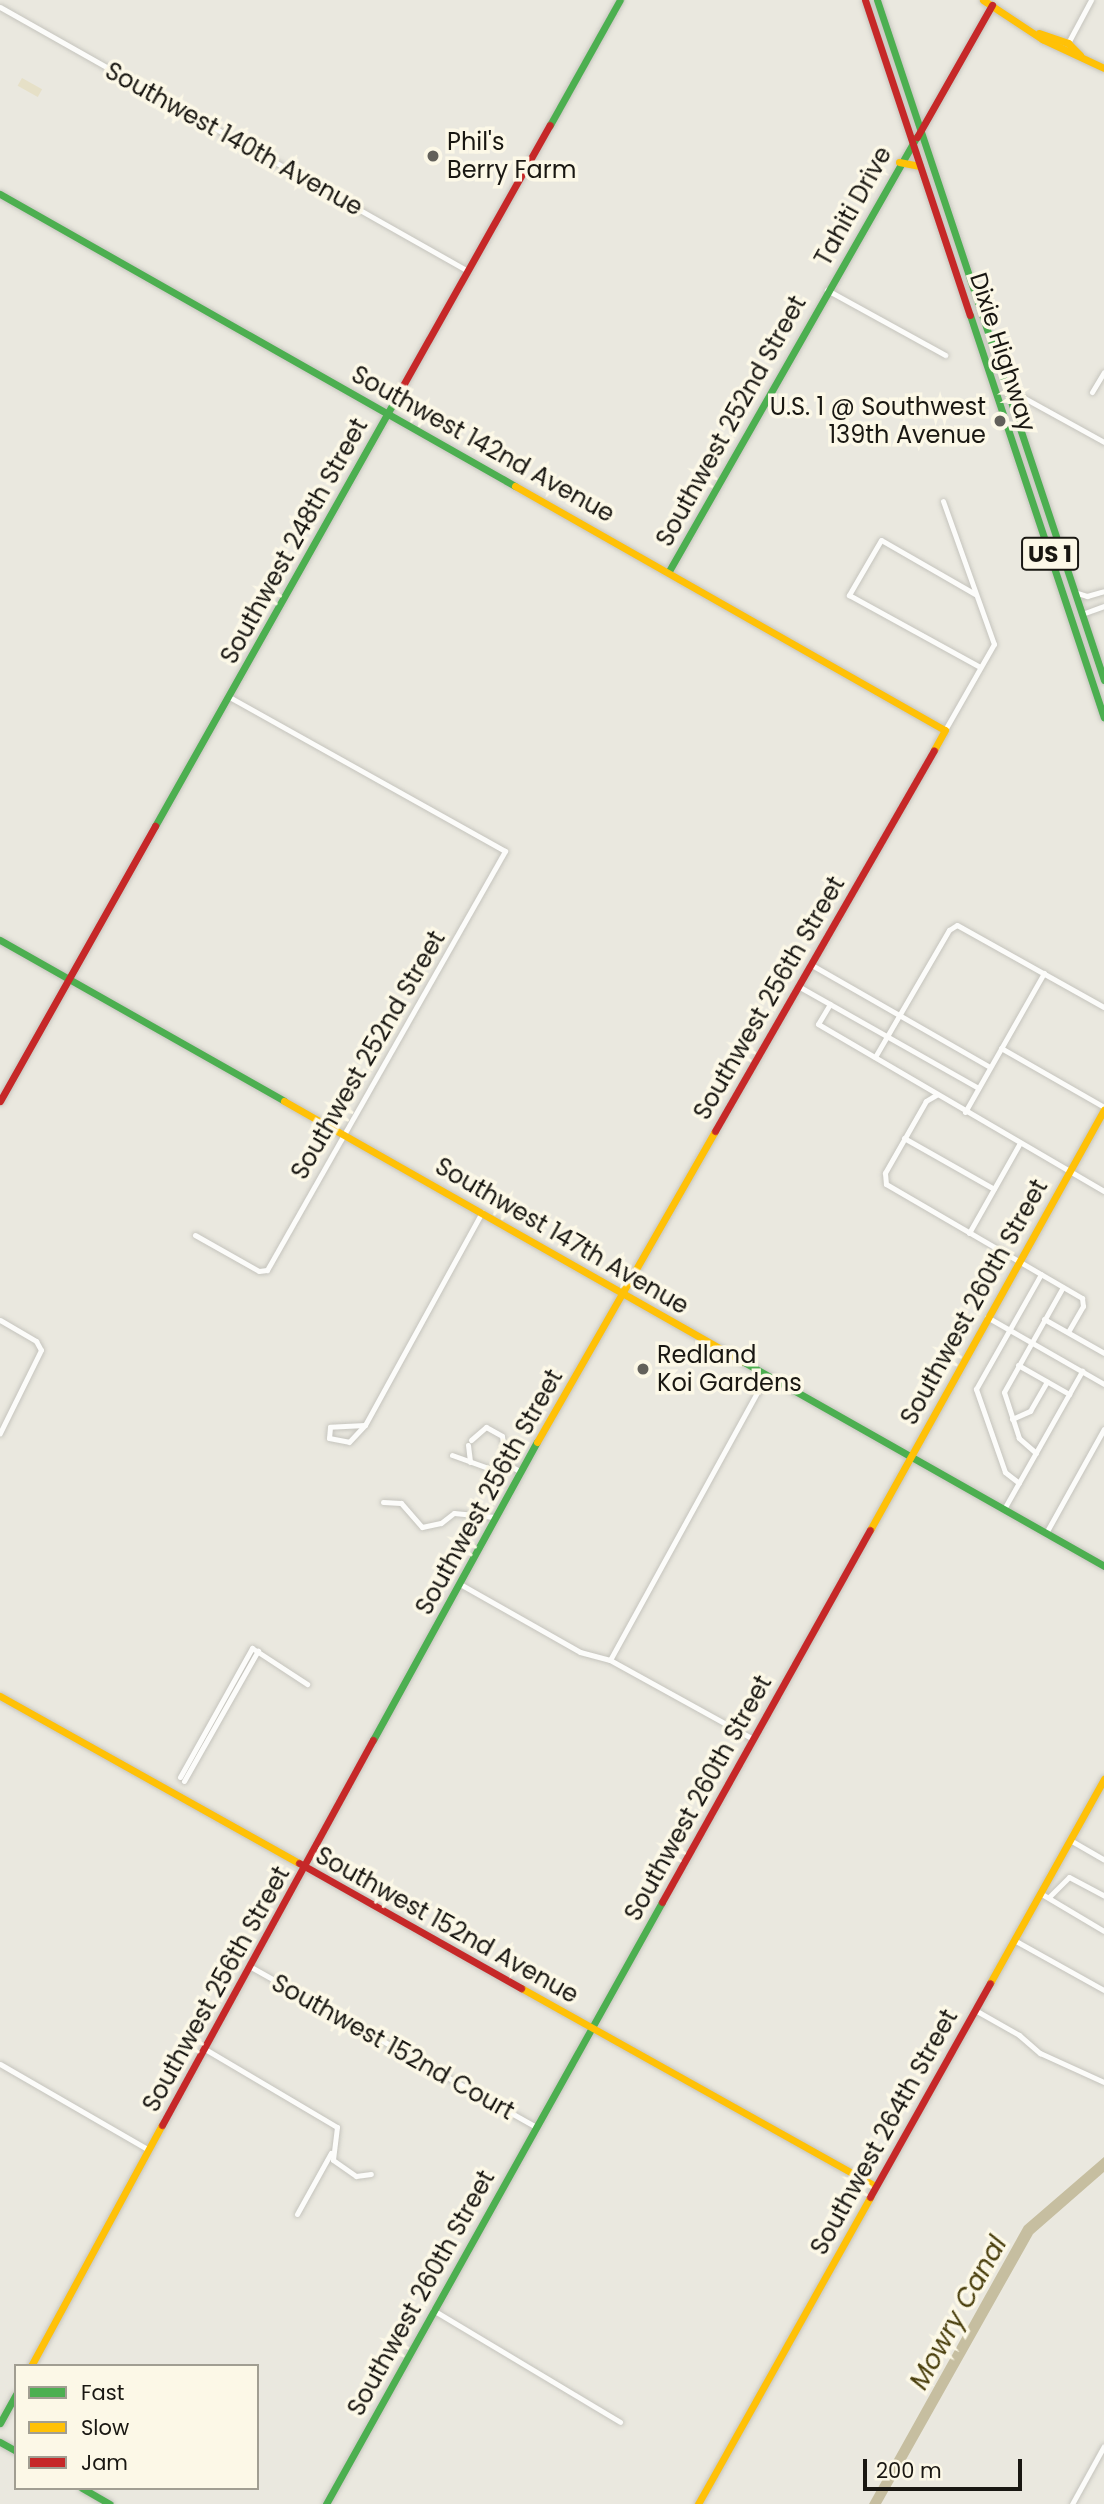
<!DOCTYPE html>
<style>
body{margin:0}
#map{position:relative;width:1104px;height:2504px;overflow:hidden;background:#eae8df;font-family:Poppins,sans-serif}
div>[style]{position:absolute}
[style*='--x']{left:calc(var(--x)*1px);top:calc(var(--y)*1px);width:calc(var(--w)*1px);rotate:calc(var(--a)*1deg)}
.green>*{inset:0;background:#e6e0c7;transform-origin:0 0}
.water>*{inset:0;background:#c6bea0}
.roads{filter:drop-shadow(0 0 2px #c5c4bd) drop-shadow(0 0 2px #c5c4bd)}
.street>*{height:5px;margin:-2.5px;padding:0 2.5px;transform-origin:2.5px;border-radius:2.5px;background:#fcfcfa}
.fast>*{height:7px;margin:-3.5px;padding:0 3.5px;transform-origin:3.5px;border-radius:3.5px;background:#4caf50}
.slow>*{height:7px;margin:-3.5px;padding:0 3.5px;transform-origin:3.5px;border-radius:3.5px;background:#ffc107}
.jam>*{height:7px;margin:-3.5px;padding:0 3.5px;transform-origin:3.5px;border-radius:3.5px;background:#c62828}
.dots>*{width:19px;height:19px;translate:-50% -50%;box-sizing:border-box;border:4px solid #fcf8e7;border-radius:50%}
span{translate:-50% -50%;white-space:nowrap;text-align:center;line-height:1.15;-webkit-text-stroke:7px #fcf8e7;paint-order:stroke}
.shield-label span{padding:2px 5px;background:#fcf8e7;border:2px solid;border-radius:5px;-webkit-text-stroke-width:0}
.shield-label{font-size:23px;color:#191712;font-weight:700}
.street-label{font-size:24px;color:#191712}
.poi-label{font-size:24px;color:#191712}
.left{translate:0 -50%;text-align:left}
.right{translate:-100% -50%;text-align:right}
.water-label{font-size:26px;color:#4a3f0d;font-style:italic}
.legend{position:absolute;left:14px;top:2364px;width:245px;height:126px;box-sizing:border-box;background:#fcf8e7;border:2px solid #a19e92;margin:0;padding:9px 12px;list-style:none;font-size:21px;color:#191712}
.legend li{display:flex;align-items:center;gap:14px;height:35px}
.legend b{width:35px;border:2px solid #a19e92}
.scale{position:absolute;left:863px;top:2459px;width:159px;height:32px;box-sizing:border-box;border:4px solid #191712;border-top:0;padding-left:9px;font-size:21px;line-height:24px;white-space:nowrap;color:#191712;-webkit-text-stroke:5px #fcf8e7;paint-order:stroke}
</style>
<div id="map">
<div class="green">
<div style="left:22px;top:78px;width:23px;height:9px;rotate:29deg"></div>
</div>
<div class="water">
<div style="clip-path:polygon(1104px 2157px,1104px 2172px,1033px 2234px,881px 2504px,869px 2504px,1024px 2226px)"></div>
</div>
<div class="roads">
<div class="street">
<div style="--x:0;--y:7;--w:537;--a:29.43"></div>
<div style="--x:1068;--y:43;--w:49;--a:-61.9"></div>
<div style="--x:827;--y:290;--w:135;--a:28.8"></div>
<div style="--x:1008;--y:389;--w:110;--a:28.9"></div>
<div style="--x:1092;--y:392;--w:23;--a:-59"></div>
<div style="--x:943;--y:501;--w:152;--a:70.4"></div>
<div style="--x:994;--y:644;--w:99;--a:119.7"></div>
<div style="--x:1074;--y:592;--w:14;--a:17"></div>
<div style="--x:1087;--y:596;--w:18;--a:-16"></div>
<div style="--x:975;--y:594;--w:108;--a:-150.1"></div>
<div style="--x:881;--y:540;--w:64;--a:120.2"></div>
<div style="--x:849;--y:595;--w:149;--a:28.8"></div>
<div style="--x:1082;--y:614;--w:23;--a:-20"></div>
<div style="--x:810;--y:964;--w:207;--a:29.8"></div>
<div style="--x:798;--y:986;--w:207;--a:29.5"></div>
<div style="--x:830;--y:1004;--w:23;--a:121"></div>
<div style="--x:818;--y:1024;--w:331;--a:30.3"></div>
<div style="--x:1001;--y:1048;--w:119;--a:29.8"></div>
<div style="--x:875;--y:1057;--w:147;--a:-59.8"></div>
<div style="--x:949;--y:930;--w:9;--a:-32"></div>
<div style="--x:957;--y:925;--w:168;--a:29.2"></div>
<div style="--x:936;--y:1095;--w:12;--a:149"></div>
<div style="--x:926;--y:1101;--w:83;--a:119.7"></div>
<div style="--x:885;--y:1173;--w:11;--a:85"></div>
<div style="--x:886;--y:1184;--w:227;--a:30.2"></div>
<div style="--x:1082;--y:1298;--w:8;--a:83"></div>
<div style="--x:1083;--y:1306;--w:30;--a:120"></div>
<div style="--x:965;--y:1112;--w:160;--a:-60.4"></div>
<div style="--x:904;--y:1138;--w:103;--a:29.5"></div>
<div style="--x:969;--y:1233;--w:103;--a:-60.5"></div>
<div style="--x:195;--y:1235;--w:73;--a:29.4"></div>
<div style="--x:259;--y:1271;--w:8;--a:-7"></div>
<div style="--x:267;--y:1270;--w:482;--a:-60.4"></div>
<div style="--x:505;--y:851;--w:316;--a:-150.8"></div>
<div style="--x:987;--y:1317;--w:135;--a:29.8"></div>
<div style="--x:1044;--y:1319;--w:69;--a:29.5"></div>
<div style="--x:0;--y:1320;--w:42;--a:30.3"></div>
<div style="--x:36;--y:1341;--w:10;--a:61"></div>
<div style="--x:41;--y:1350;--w:93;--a:116.3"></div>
<div style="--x:1018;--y:1365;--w:59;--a:29.6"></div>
<div style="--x:1012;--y:1419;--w:20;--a:-24"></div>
<div style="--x:1030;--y:1411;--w:34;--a:-60"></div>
<div style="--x:365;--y:1425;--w:35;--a:177"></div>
<div style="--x:330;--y:1427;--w:11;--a:95"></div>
<div style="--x:329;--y:1438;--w:20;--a:11"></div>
<div style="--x:349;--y:1442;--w:23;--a:-47"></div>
<div style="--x:365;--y:1425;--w:243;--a:-61.2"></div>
<div style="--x:471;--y:1440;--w:20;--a:-41"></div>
<div style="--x:486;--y:1427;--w:18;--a:29"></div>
<div style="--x:502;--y:1436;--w:28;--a:82"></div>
<div style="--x:468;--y:1445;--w:17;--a:83"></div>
<div style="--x:1036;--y:1453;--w:23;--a:-139"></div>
<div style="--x:1019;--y:1438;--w:48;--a:-108.1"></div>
<div style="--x:1004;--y:1392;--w:120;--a:-60.7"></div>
<div style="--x:452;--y:1455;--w:41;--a:19.7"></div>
<div style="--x:491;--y:1469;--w:16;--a:-18"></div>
<div style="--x:506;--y:1464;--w:16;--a:27"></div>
<div style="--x:1019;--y:1483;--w:18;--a:-142"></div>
<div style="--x:1005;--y:1472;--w:88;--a:-109.3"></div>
<div style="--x:976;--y:1389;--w:132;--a:-60.5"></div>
<div style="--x:383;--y:1502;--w:18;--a:3"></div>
<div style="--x:401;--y:1503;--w:32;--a:49"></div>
<div style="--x:422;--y:1527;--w:19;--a:-12"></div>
<div style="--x:441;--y:1523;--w:16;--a:-38"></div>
<div style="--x:454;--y:1513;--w:41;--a:5.6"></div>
<div style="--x:1004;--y:1509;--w:159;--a:-60.5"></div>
<div style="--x:1046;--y:1533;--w:119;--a:-60.9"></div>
<div style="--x:460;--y:1584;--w:138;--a:29.5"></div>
<div style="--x:580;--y:1652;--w:31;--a:15"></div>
<div style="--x:610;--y:1660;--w:163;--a:28.9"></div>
<div style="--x:610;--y:1660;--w:325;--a:-61.2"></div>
<div style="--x:180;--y:1777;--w:148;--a:-60.8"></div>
<div style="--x:252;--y:1648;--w:66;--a:33.2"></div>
<div style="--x:184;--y:1781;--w:150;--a:-60.4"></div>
<div style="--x:1070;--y:1840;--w:39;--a:30"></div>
<div style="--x:1040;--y:1893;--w:74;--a:30.7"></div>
<div style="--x:1049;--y:1897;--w:28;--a:-45"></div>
<div style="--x:1069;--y:1877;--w:40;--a:28"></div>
<div style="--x:1014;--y:1940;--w:103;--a:29.1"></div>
<div style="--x:251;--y:1967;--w:327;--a:29.3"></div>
<div style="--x:975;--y:2010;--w:51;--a:29.6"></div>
<div style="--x:1019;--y:2035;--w:28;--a:41"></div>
<div style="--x:1040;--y:2053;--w:70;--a:24.4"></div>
<div style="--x:205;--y:2049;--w:153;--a:30.6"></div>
<div style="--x:337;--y:2127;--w:33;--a:97"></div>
<div style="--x:333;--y:2160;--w:28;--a:35"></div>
<div style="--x:356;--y:2176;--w:15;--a:-8"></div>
<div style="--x:0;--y:2064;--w:172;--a:30"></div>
<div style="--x:297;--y:2214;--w:70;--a:-60.9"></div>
<div style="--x:433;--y:2310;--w:218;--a:30.9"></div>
<div style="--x:1072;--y:2504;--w:66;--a:-61.1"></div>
</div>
<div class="fast">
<div style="--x:877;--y:0;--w:717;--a:71.54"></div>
<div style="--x:550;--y:125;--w:143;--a:-60.8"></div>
<div style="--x:0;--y:194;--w:592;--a:29.55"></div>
<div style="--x:970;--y:315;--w:424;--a:71.6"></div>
<div style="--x:669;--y:571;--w:500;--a:-60.3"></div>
<div style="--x:155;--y:826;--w:493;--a:-60.6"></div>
<div style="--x:0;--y:940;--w:326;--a:29.5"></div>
<div style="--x:742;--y:1361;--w:416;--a:29.5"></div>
<div style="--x:373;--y:1740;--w:340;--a:-61.2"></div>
<div style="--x:0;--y:2423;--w:33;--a:-61"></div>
<div style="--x:0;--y:2442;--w:18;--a:29"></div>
<div style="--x:82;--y:2488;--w:32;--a:30"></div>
<div style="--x:326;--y:2504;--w:689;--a:-60.83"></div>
</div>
<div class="slow">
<div style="--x:983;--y:0;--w:71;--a:33.5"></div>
<div style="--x:1042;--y:39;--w:68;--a:25.1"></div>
<div style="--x:1039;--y:33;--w:31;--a:19"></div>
<div style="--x:1068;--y:43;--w:17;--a:45"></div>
<div style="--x:899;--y:162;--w:21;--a:11"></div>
<div style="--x:515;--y:486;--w:494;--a:29.6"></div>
<div style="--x:945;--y:730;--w:23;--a:119"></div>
<div style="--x:284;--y:1101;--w:527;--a:29.58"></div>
<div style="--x:537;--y:1442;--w:358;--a:-60.2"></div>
<div style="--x:870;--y:1530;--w:481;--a:-60.9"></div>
<div style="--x:0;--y:1696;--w:342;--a:29.2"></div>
<div style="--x:990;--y:1983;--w:234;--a:-60.8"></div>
<div style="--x:521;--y:1988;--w:406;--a:29.2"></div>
<div style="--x:31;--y:2366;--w:274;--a:-61.5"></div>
<div style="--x:698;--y:2504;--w:352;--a:-60.7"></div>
</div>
<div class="jam">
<div style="--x:865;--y:0;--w:332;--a:71.6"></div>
<div style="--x:917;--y:137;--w:152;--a:-60.4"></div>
<div style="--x:397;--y:396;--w:311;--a:-60.6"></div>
<div style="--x:0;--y:1101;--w:316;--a:-60.6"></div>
<div style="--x:715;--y:1131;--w:439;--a:-60.1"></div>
<div style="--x:299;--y:1863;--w:255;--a:29.4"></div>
<div style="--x:662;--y:1902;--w:426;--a:-60.8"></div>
<div style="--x:162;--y:2125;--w:439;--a:-61.3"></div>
<div style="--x:870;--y:2197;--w:245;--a:-60.7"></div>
</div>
</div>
<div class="dots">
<div style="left:433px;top:156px;background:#62605a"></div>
<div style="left:1000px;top:421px;background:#62605a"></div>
<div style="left:643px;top:1369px;background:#62605a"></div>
</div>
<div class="shield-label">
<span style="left:1050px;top:554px">US 1</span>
</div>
<div class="street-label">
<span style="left:234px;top:139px;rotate:29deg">Southwest 140th Avenue</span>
<span style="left:853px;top:206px;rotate:-61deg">Tahiti Drive</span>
<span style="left:1003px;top:352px;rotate:72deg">Dixie Highway</span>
<span style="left:731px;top:421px;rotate:-61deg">Southwest 252nd Street</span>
<span style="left:483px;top:444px;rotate:29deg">Southwest 142nd Avenue</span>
<span style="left:294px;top:541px;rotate:-61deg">Southwest 248th Street</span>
<span style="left:769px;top:998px;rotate:-60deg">Southwest 256th Street</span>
<span style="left:368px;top:1055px;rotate:-60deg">Southwest 252nd Street</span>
<span style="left:562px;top:1236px;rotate:30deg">Southwest 147th Avenue</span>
<span style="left:974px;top:1302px;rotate:-61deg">Southwest 260th Street</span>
<span style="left:489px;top:1492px;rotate:-61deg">Southwest 256th Street</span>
<span style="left:698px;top:1798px;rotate:-61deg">Southwest 260th Street</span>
<span style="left:447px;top:1925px;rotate:29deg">Southwest 152nd Avenue</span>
<span style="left:216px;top:1989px;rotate:-61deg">Southwest 256th Street</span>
<span style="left:393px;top:2047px;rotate:29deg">Southwest 152nd Court</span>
<span style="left:884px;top:2132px;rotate:-61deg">Southwest 264th Street</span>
<span style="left:421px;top:2293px;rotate:-61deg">Southwest 260th Street</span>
</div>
<div class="poi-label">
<span class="left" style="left:447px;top:156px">Phil's<br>Berry Farm</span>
<span class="right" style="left:986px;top:421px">U.S. 1 @ Southwest<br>139th Avenue</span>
<span class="left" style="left:657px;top:1369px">Redland<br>Koi Gardens</span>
</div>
<div class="water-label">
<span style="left:959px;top:2313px;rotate:-61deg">Mowry Canal</span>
</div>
<ul class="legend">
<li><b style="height:9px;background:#4caf50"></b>Fast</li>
<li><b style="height:9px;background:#ffc107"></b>Slow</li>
<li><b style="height:9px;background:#c62828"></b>Jam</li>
</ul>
<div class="scale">200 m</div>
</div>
